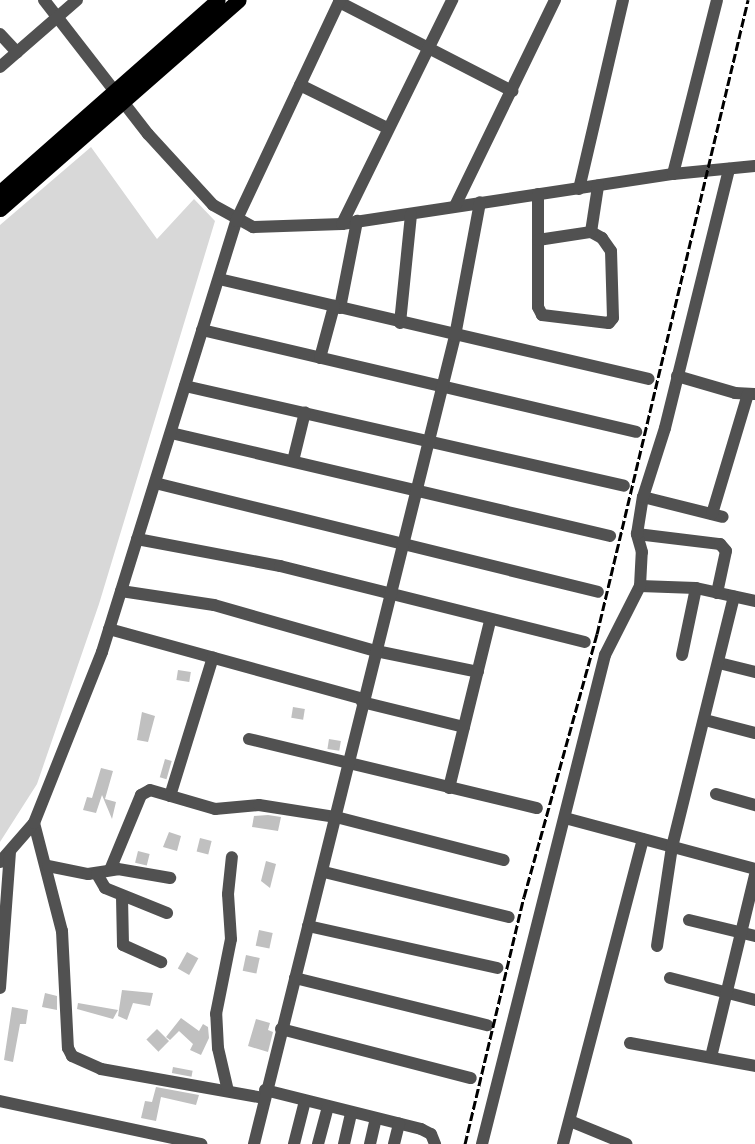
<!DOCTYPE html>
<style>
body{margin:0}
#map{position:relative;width:755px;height:1144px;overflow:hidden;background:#fff;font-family:Commissioner,sans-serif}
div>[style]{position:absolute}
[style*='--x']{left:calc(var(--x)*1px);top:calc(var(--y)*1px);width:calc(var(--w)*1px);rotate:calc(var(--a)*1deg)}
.green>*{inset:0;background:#d8d8d8}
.building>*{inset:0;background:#c0c0c0;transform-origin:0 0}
.minor>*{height:12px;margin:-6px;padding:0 6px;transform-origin:6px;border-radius:6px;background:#515151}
.major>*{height:15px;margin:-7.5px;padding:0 7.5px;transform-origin:7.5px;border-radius:7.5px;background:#000}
.rail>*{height:3px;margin-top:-1.5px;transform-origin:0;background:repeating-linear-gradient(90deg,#000 0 9px,transparent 0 12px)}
span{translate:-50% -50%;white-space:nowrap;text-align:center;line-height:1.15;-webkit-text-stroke:4.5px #fff;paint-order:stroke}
</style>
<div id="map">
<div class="green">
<div style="clip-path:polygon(91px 147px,157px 239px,194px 199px,215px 221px,99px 604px,37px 784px,0 842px,0 225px)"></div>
</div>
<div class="building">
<div style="left:178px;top:670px;width:13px;height:10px;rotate:9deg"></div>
<div style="left:293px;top:707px;width:12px;height:11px;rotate:9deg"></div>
<div style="clip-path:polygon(142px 712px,155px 716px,148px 742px,137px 740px)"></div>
<div style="left:329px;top:739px;width:12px;height:10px;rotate:9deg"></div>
<div style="left:165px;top:759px;width:7px;height:19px;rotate:16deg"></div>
<div style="clip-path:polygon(101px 768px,113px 771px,105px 799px,116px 802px,112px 819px,102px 795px,96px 813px,83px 810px,87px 797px,92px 798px)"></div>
<div style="clip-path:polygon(268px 815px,281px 817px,278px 831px,252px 827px,254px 816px)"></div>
<div style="clip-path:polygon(169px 832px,181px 836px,177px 851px,163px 847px)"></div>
<div style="left:200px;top:838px;width:12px;height:14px;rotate:14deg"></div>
<div style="left:138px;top:851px;width:12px;height:12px;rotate:14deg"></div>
<div style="clip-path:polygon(266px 861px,276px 864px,270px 888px,261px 881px)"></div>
<div style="left:259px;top:930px;width:14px;height:16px;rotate:12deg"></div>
<div style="left:187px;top:952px;width:13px;height:19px;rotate:29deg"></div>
<div style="left:246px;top:955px;width:14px;height:16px;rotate:12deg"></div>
<div style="clip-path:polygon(122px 990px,153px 993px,150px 1006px,133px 1003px,127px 1020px,118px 1016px)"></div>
<div style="clip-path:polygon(45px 993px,57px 996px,57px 1010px,42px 1007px)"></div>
<div style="clip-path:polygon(78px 1003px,118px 1010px,113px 1019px,77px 1009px)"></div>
<div style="clip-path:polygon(12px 1007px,28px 1010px,26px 1024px,20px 1024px,13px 1062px,4px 1060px)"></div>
<div style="clip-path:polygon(181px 1018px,199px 1031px,203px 1024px,208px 1027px,209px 1038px,201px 1055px,190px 1050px,193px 1044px,179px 1031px,170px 1040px,166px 1037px)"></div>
<div style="clip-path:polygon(256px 1019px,270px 1023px,268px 1030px,273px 1032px,268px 1052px,248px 1046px)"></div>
<div style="left:157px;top:1029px;width:17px;height:15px;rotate:45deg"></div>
<div style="left:173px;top:1067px;width:20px;height:6px;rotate:11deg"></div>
<div style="clip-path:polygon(156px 1087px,199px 1095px,196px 1105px,161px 1097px,156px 1121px,141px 1118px,145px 1101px,152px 1102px)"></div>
</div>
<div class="minor">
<div style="--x:44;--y:0;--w:170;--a:52.2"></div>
<div style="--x:148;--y:134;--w:96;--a:47.5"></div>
<div style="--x:213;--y:205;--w:46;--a:28.8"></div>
<div style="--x:253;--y:227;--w:89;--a:-1.9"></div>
<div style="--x:342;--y:224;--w:335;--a:-8.6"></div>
<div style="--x:673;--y:174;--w:82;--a:-5.6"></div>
<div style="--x:339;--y:2;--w:195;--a:27.2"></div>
<div style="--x:0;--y:34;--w:25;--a:47"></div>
<div style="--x:0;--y:67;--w:102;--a:-41"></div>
<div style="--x:300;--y:85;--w:97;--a:26.3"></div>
<div style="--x:673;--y:174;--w:179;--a:-75.8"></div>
<div style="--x:579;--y:189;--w:194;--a:-76.9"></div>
<div style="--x:538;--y:194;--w:113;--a:90"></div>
<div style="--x:538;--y:307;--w:9;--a:63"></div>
<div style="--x:542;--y:315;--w:67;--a:6.8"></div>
<div style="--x:609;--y:323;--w:6;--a:-51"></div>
<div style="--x:613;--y:318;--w:67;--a:-91.7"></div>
<div style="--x:611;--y:251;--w:16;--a:-125"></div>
<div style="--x:602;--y:238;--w:13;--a:-151"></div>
<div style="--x:455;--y:206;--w:229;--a:-64.1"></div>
<div style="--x:342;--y:224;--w:250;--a:-63.8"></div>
<div style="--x:538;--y:240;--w:54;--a:-8.6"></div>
<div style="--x:591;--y:232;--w:47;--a:-81.3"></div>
<div style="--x:219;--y:279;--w:441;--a:13.1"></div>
<div style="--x:340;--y:308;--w:89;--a:-78.9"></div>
<div style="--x:400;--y:323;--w:109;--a:-84.2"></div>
<div style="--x:202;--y:330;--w:446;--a:13.2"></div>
<div style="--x:320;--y:358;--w:54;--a:-74.9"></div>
<div style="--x:677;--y:376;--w:60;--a:16.3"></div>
<div style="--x:735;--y:393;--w:19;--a:3"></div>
<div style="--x:185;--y:386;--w:450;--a:12.8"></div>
<div style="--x:171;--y:433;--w:451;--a:13.2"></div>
<div style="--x:293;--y:461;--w:50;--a:-76.2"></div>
<div style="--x:155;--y:483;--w:456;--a:13.8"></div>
<div style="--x:643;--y:497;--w:82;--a:14"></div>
<div style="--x:712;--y:514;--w:125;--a:-73.3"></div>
<div style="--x:637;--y:534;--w:84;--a:6.9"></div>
<div style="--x:720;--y:544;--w:9;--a:49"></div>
<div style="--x:726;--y:551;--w:43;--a:102.1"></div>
<div style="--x:137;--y:539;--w:146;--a:10.7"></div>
<div style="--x:280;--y:566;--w:314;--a:14"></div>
<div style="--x:640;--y:586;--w:56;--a:2"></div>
<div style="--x:696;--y:588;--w:60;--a:12.4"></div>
<div style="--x:121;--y:591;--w:94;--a:8.6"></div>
<div style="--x:214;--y:605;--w:168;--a:15.9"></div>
<div style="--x:376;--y:651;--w:104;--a:11.6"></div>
<div style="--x:109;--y:629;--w:263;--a:15.4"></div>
<div style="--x:682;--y:655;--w:68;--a:-78.2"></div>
<div style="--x:719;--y:663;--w:37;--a:14"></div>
<div style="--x:362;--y:702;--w:105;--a:13.8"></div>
<div style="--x:705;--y:720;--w:52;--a:14.6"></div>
<div style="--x:249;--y:739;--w:296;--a:13.5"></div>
<div style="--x:449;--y:788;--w:172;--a:-76.2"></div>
<div style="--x:716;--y:794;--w:41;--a:15.8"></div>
<div style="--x:170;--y:796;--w:145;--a:-72.8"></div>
<div style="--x:565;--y:818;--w:197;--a:15"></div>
<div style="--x:34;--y:823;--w:112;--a:75.5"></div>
<div style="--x:62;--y:931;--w:117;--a:87.1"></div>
<div style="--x:68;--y:1048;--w:9;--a:63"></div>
<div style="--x:72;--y:1056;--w:32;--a:24"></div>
<div style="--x:101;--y:1069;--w:166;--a:10.1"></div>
<div style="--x:0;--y:862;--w:52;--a:-48.9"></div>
<div style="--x:34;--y:823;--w:184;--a:-68.3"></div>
<div style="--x:102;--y:652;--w:451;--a:-72.7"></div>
<div style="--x:236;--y:221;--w:244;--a:-64.8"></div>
<div style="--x:48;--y:866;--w:41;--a:11.3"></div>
<div style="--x:88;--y:874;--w:30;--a:-9"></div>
<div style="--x:118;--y:869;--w:53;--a:9.8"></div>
<div style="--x:110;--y:870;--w:81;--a:-67.5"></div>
<div style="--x:141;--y:795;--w:10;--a:-29"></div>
<div style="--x:150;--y:790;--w:68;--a:16.3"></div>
<div style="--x:215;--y:809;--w:44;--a:-5.2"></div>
<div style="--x:259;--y:805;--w:78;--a:8.9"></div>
<div style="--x:336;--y:817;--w:173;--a:14.4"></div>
<div style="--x:324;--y:872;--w:190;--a:13.7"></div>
<div style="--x:97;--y:874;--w:16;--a:60"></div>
<div style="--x:105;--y:888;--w:67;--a:22"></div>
<div style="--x:122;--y:897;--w:48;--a:88.8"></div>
<div style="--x:123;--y:945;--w:42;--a:24.1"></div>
<div style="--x:689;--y:920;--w:68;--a:13.6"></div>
<div style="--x:308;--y:926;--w:194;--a:12.5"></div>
<div style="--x:657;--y:946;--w:100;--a:-81.4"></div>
<div style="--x:672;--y:847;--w:258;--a:-76.1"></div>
<div style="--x:295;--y:978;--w:198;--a:13.8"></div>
<div style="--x:670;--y:978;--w:88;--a:14.5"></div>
<div style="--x:0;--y:988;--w:135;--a:-85.8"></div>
<div style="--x:281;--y:1029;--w:196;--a:14.5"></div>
<div style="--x:630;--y:1043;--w:127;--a:10.4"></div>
<div style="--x:711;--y:1057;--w:187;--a:-76.4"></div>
<div style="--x:265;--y:1090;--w:161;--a:14"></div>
<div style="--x:421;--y:1129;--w:11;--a:27"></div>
<div style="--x:431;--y:1134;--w:11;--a:68"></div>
<div style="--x:228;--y:1091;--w:44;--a:-103.1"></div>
<div style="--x:218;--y:1048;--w:34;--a:-93"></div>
<div style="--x:216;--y:1014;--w:76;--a:-78.7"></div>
<div style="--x:231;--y:939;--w:45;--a:-93.8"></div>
<div style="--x:228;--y:894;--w:37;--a:-84"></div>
<div style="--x:0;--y:1101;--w:206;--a:12.1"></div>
<div style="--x:570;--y:1121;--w:61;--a:22.3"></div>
<div style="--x:254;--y:1144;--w:833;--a:-76.03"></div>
<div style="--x:455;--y:336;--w:136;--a:-79.4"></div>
<div style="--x:294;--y:1144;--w:44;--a:-75.7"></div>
<div style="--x:318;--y:1144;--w:38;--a:-75"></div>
<div style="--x:344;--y:1144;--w:32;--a:-77"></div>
<div style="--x:370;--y:1144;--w:26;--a:-77"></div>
<div style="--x:394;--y:1144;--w:21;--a:-76"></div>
<div style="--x:482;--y:1144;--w:504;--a:-75.88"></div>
<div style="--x:605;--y:655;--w:77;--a:-63.1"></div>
<div style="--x:640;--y:586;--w:34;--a:-87"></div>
<div style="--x:642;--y:552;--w:19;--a:-106"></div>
<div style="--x:637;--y:534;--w:37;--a:-81"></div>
<div style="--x:643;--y:497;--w:72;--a:-72.3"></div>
<div style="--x:665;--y:428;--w:267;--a:-76.1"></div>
<div style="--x:563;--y:1144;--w:315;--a:-75.3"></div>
</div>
<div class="major">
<div style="--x:0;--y:192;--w:290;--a:-41.4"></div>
<div style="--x:0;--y:209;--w:317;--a:-41.2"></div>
</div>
<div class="rail">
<div style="--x:465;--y:1144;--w:254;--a:-76.6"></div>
<div style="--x:524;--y:897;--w:273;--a:-74.5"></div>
<div style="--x:597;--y:634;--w:652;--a:-76.6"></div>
</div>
</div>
